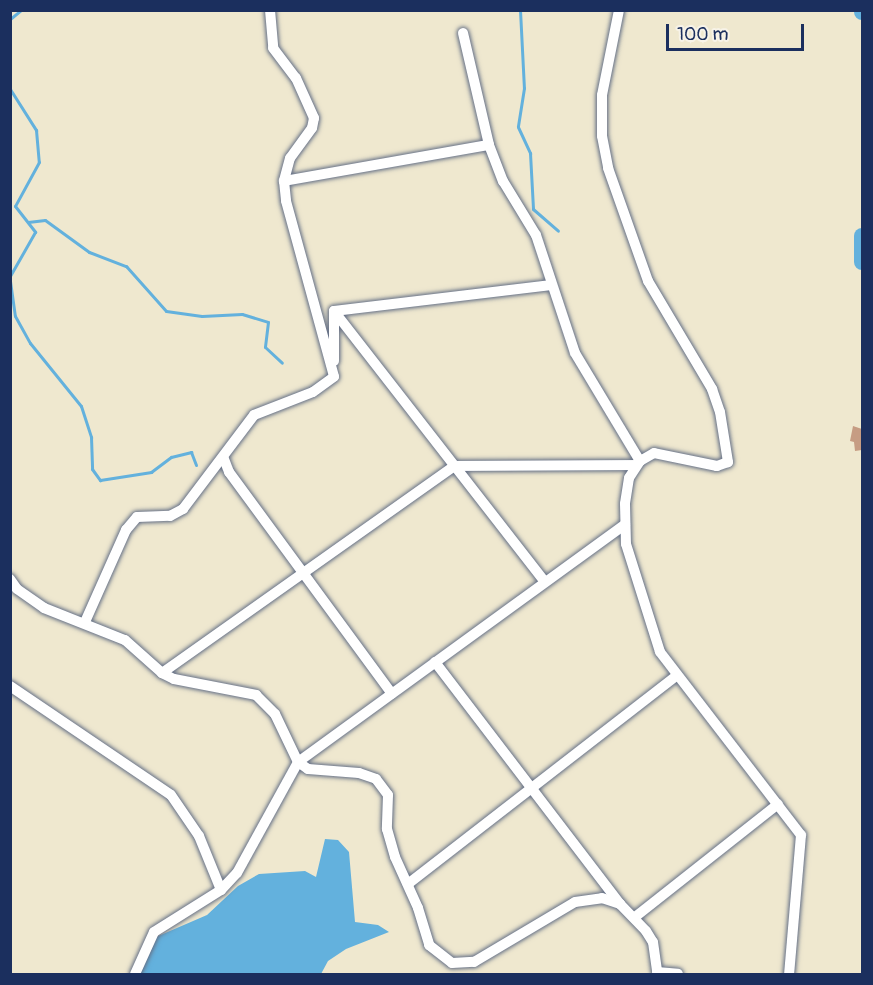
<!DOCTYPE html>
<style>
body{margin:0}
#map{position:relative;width:873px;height:985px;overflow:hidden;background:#efe8cf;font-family:Pangolin,sans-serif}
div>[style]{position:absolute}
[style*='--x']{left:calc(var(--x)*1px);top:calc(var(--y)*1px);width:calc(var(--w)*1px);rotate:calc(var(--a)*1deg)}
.water>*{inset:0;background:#63b1dd}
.stream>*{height:3px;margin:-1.5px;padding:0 1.5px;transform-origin:1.5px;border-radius:1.5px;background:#63b1dd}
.river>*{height:16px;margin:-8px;padding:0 8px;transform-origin:8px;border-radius:8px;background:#63b1dd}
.building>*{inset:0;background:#c69c83}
.roads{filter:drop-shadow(0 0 2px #657086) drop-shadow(0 0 2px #657086)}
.street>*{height:10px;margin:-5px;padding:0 5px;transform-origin:5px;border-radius:5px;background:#fff}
span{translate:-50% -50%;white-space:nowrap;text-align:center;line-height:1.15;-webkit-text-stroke:4.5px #f7f3e8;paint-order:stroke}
.frame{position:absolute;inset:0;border:12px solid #1b2f5e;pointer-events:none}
.scale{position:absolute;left:666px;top:24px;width:138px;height:27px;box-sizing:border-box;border:3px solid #1b2f5e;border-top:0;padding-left:8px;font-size:18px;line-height:21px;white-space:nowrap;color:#1b2f5e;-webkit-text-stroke:4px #f7f3e8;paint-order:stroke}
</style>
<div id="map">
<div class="water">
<div style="clip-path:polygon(325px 839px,338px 840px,349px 852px,355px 922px,378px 925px,389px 932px,346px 949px,328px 961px,321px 974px,138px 974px,156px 937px,207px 915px,238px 886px,259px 874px,305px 871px,316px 877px)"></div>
</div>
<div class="stream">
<div style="--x:520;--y:10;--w:78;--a:87.1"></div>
<div style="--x:524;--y:88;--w:39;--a:99"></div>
<div style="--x:518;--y:127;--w:29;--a:65"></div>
<div style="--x:530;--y:153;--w:56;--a:86.9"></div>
<div style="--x:533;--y:209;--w:33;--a:41"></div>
<div style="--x:10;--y:19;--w:14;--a:-39"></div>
<div style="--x:10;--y:89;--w:49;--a:57.6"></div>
<div style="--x:36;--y:130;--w:32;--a:85"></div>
<div style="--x:39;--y:162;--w:50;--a:118.6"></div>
<div style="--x:15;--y:206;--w:33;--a:52"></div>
<div style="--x:35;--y:232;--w:51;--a:119.6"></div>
<div style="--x:28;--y:222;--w:17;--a:-7"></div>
<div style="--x:45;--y:220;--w:54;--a:36"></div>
<div style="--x:89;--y:252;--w:40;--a:21"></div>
<div style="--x:126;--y:266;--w:60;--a:48.4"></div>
<div style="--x:166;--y:311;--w:36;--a:8"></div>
<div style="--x:202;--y:316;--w:40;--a:-2.9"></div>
<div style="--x:242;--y:314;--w:27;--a:17"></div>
<div style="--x:268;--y:322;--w:25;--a:97"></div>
<div style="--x:265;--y:347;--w:23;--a:43"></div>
<div style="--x:10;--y:281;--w:35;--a:82"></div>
<div style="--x:15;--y:316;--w:31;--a:61"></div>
<div style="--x:30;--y:343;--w:81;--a:51"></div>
<div style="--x:81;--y:406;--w:33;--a:72"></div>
<div style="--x:91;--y:437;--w:32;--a:88"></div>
<div style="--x:92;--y:469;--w:14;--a:54"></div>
<div style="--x:100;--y:480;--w:52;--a:-8.9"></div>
<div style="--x:151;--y:472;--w:25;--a:-37"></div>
<div style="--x:171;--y:457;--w:21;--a:-14"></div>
<div style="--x:191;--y:452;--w:14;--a:69"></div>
</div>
<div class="river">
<div style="--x:862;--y:10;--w:2;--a:90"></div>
<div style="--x:862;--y:236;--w:26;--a:90"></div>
</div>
<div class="building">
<div style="clip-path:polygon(853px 426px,862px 429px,862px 450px,855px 451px,854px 442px,850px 441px)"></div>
</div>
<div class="roads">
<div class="street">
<div style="--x:270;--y:10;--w:38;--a:85"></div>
<div style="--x:273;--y:48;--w:38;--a:53"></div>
<div style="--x:296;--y:78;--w:44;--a:65.8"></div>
<div style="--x:314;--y:118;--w:10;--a:101"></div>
<div style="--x:312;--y:128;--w:37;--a:126"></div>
<div style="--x:290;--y:158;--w:24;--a:105"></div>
<div style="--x:284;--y:181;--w:20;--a:84"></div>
<div style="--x:286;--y:201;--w:182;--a:74.7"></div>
<div style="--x:619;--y:10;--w:87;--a:101.3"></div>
<div style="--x:602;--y:95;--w:41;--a:90"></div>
<div style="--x:602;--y:136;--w:33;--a:79"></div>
<div style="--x:608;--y:168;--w:120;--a:70.5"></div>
<div style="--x:648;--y:281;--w:126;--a:59.3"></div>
<div style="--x:712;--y:389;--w:24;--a:71"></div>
<div style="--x:720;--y:412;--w:51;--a:80.9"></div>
<div style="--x:728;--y:462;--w:12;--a:160"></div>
<div style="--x:717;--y:466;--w:64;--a:-168.3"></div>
<div style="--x:654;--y:453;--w:16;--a:150"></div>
<div style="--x:640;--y:461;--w:20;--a:123"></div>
<div style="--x:629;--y:478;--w:26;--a:99"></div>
<div style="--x:625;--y:504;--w:40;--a:88.6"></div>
<div style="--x:626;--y:544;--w:113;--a:72.5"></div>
<div style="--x:660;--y:652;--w:231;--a:52.4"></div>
<div style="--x:801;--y:835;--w:140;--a:94.9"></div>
<div style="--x:463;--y:33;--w:115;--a:76.9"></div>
<div style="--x:489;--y:145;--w:39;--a:69"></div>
<div style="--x:503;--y:181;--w:63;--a:58.6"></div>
<div style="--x:536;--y:235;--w:124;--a:71.7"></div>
<div style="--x:575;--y:353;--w:126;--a:59"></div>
<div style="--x:284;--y:181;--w:208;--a:-10"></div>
<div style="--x:334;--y:311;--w:343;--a:52.1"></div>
<div style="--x:334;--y:311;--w:219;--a:-6.8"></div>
<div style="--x:334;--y:311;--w:50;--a:90"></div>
<div style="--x:224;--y:459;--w:14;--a:69"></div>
<div style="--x:229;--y:472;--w:275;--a:53.7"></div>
<div style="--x:10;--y:579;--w:12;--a:55"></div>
<div style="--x:17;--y:589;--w:33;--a:35"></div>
<div style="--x:44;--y:608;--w:87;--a:21.6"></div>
<div style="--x:125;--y:640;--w:50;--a:41.7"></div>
<div style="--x:162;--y:673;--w:13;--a:27"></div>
<div style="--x:174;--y:679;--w:84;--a:11"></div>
<div style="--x:256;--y:695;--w:27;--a:45"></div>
<div style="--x:275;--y:714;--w:53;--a:64.4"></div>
<div style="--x:298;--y:762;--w:12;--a:35"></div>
<div style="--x:308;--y:769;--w:51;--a:4.5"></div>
<div style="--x:359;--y:773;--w:18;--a:19"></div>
<div style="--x:376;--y:779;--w:20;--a:53"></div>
<div style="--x:388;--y:795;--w:34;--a:92"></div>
<div style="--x:387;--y:829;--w:29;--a:74"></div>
<div style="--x:395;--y:857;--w:56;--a:65.7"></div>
<div style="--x:418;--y:908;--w:39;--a:73"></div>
<div style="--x:429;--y:945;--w:29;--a:38"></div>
<div style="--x:452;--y:963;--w:22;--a:-3"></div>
<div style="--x:474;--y:962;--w:117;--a:-30.7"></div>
<div style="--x:575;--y:902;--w:27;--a:-8"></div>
<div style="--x:602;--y:898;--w:19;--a:18"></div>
<div style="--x:85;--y:622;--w:101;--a:-66"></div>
<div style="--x:126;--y:530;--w:17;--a:-50"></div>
<div style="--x:137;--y:517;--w:33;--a:-2"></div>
<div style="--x:170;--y:516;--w:15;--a:-28"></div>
<div style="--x:183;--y:509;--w:118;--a:-52.9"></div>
<div style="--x:254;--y:415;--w:63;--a:-21.3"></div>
<div style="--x:313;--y:392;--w:26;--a:-36"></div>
<div style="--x:435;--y:662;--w:305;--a:52.6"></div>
<div style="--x:620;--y:904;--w:37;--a:46"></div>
<div style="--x:646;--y:931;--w:13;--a:58"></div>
<div style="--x:653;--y:942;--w:30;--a:82"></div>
<div style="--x:657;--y:972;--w:21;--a:5"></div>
<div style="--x:162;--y:673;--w:358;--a:-35.3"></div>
<div style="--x:454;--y:466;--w:182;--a:-0.3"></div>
<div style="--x:10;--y:686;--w:194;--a:34.1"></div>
<div style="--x:171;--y:795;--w:50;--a:55.7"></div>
<div style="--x:199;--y:836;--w:58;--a:67.8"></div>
<div style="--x:408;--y:884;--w:339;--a:-37.8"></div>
<div style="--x:635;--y:917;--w:182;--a:-38.3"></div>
<div style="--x:135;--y:974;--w:46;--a:-65.7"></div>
<div style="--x:154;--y:932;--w:79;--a:-32.1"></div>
<div style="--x:221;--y:890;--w:23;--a:-47"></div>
<div style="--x:237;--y:873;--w:127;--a:-61.2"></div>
<div style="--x:298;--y:762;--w:404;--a:-36"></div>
</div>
</div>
<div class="frame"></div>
<div class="scale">100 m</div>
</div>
